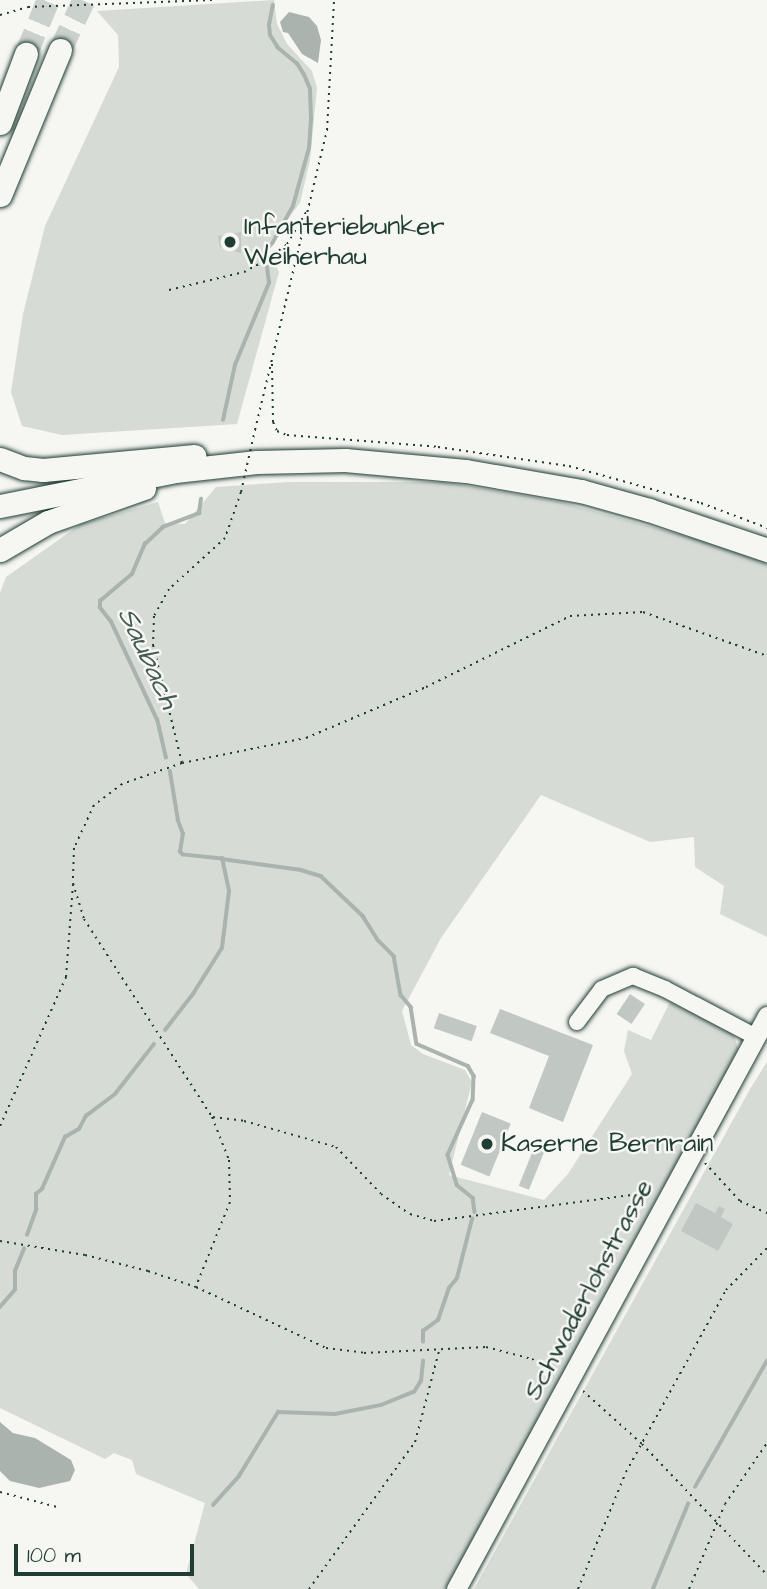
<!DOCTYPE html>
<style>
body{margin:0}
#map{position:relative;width:767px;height:1589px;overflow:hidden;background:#f6f6f2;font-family:"Architects Daughter",sans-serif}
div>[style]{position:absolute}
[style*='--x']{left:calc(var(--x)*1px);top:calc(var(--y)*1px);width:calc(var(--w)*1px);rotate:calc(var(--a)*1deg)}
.green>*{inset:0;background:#d6dbd6}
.water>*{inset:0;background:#aab3ae}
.stream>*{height:3.5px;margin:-1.75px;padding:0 1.75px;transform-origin:1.75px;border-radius:1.75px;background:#aab3ae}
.building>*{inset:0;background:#c1c8c3;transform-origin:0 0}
.highway-tunnel>*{height:23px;margin-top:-11.5px;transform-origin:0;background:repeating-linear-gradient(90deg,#cbd1cc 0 23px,transparent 0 34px)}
.path>*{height:2px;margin-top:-1px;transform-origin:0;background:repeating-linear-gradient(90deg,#1f3d34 0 2px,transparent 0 7px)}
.roads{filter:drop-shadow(0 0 2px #1f3d34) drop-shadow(0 0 2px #1f3d34)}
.minor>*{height:16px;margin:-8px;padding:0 8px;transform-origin:8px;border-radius:8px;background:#f6f6f2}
.major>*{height:19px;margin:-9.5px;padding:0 9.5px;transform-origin:9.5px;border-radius:9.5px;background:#f6f6f2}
.highway>*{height:23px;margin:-11.5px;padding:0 11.5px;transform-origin:11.5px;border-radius:11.5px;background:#f6f6f2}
.path-bridge>*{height:2px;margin-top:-1px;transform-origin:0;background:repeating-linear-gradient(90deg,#1f3d34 0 2px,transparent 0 7px)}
.dots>*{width:19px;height:19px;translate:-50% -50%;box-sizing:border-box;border:4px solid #f6f6f2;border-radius:50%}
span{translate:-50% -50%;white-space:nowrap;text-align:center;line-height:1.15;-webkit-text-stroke:5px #f6f6f2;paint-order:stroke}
.poi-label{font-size:26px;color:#1f3d34}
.left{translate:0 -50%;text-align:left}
.street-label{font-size:26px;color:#1f3d34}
.water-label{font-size:28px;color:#425a52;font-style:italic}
.scale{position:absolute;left:14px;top:1544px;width:180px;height:32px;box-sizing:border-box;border:4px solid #1f3d34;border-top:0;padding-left:9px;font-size:21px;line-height:24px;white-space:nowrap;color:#1f3d34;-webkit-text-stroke:5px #f6f6f2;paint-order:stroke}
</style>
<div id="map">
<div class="green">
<div style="clip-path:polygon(274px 0,277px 24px,287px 44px,312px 71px,317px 88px,310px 160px,300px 203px,266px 247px,279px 272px,237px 424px,62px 435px,22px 426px,11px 392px,23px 314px,45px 226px,119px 67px,118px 35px,97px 11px)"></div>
<div style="clip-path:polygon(288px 482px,443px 482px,561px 502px,707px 542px,767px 563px,767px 937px,720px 914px,724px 886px,695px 867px,694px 837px,650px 842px,541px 795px,441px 938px,402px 1011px,411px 1045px,423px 1054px,465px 1070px,472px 1082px,449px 1175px,544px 1200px,568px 1174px,632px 1074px,624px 1051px,628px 1030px,651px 1040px,670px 1002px,733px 1033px,739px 1051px,447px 1589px,199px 1589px,186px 1574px,205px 1503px,136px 1474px,132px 1460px,114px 1453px,105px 1459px,0 1408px,0 593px,6px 577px,81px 524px,158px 502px,165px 523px,185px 524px,216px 487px)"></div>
<div style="clip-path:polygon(767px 1062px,767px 1589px,474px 1589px,750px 1089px)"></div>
</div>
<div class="water">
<div style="clip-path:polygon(289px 12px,309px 17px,317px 26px,321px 40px,318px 63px,302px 54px,288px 33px,283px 32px,280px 22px)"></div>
<div style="clip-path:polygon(0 1422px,13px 1433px,35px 1438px,71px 1460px,75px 1470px,70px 1481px,39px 1488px,10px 1481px,0 1471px)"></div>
</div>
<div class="stream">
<div style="--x:261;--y:256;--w:18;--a:-49"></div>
<div style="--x:273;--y:242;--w:41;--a:-60.9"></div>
<div style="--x:293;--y:206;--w:60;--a:-74.6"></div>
<div style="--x:309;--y:148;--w:30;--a:-86"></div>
<div style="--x:311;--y:118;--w:29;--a:-92"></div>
<div style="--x:310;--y:89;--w:15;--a:-113"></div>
<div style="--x:304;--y:75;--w:13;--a:-122"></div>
<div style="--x:297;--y:64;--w:25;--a:-140"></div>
<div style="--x:278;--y:48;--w:15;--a:-122"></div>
<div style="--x:270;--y:35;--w:10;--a:-96"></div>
<div style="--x:269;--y:25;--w:20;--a:-79"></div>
<div style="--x:223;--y:420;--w:56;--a:-77.7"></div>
<div style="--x:235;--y:365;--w:89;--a:-67.5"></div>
<div style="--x:269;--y:283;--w:16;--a:-97"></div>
<div style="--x:166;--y:758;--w:39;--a:-103"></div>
<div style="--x:157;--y:720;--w:108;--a:-115.1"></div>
<div style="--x:111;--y:622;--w:18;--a:-128"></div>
<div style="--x:100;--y:608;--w:7;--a:-90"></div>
<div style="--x:100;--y:601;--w:42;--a:-40.2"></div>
<div style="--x:132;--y:574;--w:33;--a:-67"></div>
<div style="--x:145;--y:544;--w:25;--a:-43"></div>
<div style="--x:163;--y:527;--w:39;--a:-21"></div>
<div style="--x:199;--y:513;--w:14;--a:-82"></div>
<div style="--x:222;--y:859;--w:80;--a:7.9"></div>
<div style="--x:301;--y:870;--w:21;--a:17"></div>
<div style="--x:321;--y:876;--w:58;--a:43.6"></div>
<div style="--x:363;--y:916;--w:28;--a:58"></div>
<div style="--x:378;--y:940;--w:23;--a:45"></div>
<div style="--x:394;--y:956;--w:40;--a:80"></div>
<div style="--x:401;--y:995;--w:16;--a:50"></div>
<div style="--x:411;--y:1007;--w:37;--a:81"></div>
<div style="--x:417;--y:1044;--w:56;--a:23.3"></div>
<div style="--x:468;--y:1066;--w:12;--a:59"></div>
<div style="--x:474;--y:1076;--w:24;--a:92"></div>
<div style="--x:473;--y:1100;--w:60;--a:114.4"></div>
<div style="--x:448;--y:1155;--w:31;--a:73"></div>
<div style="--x:457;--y:1185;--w:21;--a:39"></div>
<div style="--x:473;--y:1198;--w:14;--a:82"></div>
<div style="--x:165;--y:1030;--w:46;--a:-52.1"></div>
<div style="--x:193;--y:994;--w:54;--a:-57.8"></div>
<div style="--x:222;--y:948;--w:57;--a:-83"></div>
<div style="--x:229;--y:891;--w:33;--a:-102"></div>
<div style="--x:222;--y:859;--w:39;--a:-174"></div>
<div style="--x:183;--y:855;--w:4;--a:-135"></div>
<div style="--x:180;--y:852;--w:18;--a:-81"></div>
<div style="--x:183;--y:834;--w:14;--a:-111"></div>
<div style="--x:178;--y:821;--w:50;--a:-99.3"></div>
<div style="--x:27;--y:1235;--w:27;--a:-70"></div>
<div style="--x:36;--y:1210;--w:16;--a:-90"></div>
<div style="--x:36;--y:1194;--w:8;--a:-40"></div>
<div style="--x:42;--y:1189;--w:57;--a:-66.1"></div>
<div style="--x:65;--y:1137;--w:16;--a:-30"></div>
<div style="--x:79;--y:1129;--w:15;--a:-62"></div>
<div style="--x:86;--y:1116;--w:36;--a:-37"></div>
<div style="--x:115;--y:1094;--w:63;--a:-52"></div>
<div style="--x:0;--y:1307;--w:23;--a:-49"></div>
<div style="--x:15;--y:1290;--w:19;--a:-90"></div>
<div style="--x:15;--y:1271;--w:24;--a:-68"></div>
<div style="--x:423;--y:1342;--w:11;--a:-90"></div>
<div style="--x:423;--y:1331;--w:19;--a:-36"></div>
<div style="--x:438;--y:1320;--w:34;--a:-71"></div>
<div style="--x:449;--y:1288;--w:13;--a:-51"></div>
<div style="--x:457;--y:1278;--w:61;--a:-75.7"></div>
<div style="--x:695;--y:1487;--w:145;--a:-60.3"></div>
<div style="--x:213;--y:1505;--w:39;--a:-48"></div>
<div style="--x:239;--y:1476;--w:75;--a:-58.6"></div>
<div style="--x:278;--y:1412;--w:57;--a:2"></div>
<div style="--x:335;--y:1414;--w:47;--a:-11.1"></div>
<div style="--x:381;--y:1405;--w:35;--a:-22"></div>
<div style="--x:414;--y:1392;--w:13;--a:-58"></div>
<div style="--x:421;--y:1381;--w:20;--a:-84"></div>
<div style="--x:653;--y:1589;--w:92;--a:-67.6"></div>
</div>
<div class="building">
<div style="clip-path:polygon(241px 232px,241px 253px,220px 247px,218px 236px)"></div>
<div style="left:630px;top:994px;width:18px;height:24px;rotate:34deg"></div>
<div style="clip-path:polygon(500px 1009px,593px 1045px,563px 1122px,529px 1108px,549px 1056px,490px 1033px)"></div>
<div style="left:439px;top:1013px;width:40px;height:16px;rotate:19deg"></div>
<div style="left:482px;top:1112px;width:31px;height:57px;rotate:22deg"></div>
<div style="left:536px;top:1143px;width:11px;height:46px;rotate:22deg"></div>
<div style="clip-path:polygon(696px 1203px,715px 1213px,719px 1206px,725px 1209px,721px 1217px,733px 1224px,718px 1251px,681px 1231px)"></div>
</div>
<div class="highway-tunnel">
<div style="--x:60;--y:50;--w:55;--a:-64.4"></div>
<div style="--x:26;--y:54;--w:58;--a:-67.8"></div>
</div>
<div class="path">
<div style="--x:0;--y:15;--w:29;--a:-16"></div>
<div style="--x:28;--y:7;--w:184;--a:-2.2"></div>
<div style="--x:169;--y:290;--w:77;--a:-13.5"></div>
<div style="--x:244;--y:272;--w:27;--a:-28"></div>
<div style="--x:268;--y:259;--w:24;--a:-38"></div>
<div style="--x:287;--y:244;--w:39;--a:-59"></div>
<div style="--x:272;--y:364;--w:58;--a:89"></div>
<div style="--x:273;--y:422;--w:10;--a:66"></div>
<div style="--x:277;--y:431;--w:11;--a:22"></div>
<div style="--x:287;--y:435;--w:151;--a:4.5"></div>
<div style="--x:438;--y:447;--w:132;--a:8.3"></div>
<div style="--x:569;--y:466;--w:137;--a:15.7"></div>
<div style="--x:701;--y:503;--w:71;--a:20.7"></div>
<div style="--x:255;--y:430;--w:309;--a:-76.5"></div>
<div style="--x:327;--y:130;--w:130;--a:-86.9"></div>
<div style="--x:241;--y:492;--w:49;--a:109.2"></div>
<div style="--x:225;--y:538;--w:76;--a:137.7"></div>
<div style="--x:169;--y:589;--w:31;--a:119"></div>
<div style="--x:154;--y:616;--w:29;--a:92"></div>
<div style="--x:153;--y:645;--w:122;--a:76.2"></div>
<div style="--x:182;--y:763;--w:126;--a:-11.4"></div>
<div style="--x:306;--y:738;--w:130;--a:-23"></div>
<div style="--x:426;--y:687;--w:161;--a:-26.2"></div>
<div style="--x:570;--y:616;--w:73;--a:-3.1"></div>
<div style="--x:643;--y:612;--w:132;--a:19.5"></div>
<div style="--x:182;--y:763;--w:64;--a:160.7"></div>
<div style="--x:122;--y:784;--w:35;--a:143"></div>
<div style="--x:94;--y:805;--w:47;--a:114.9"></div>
<div style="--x:74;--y:848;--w:35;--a:92"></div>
<div style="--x:73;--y:883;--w:38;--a:73"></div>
<div style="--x:84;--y:919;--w:236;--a:57.1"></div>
<div style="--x:212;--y:1117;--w:46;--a:68.4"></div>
<div style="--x:229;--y:1160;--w:42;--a:88.6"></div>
<div style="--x:230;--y:1202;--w:91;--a:112"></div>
<div style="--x:213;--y:1117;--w:31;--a:7"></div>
<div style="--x:244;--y:1121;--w:96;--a:15.8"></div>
<div style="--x:336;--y:1147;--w:65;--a:46.2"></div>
<div style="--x:381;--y:1194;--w:35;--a:35"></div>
<div style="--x:410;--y:1214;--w:25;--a:16"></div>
<div style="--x:434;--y:1221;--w:222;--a:-7.5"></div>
<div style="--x:0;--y:1126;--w:163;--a:-66.1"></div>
<div style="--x:66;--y:977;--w:93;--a:-85.7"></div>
<div style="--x:705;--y:1163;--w:52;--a:47.4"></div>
<div style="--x:740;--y:1201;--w:30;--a:24"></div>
<div style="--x:0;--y:1241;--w:86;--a:9.4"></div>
<div style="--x:85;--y:1255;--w:65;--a:14.3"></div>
<div style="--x:148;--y:1271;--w:51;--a:18.4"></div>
<div style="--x:196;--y:1287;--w:144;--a:25.1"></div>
<div style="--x:326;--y:1348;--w:38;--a:7"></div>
<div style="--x:364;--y:1353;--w:122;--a:-2.8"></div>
<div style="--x:486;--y:1347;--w:48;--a:14.6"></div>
<div style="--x:532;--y:1359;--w:26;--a:29"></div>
<div style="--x:583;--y:1391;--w:79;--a:41.9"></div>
<div style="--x:642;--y:1444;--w:181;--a:46.3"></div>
<div style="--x:0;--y:1492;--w:63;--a:14.7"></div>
<div style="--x:309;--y:1589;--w:181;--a:-54.2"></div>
<div style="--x:415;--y:1442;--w:94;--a:-75.2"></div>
<div style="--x:578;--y:1589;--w:126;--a:-67.7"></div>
<div style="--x:626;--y:1472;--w:208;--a:-61.2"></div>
<div style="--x:726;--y:1290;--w:59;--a:-45.7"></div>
<div style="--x:689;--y:1589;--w:92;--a:-67"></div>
<div style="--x:725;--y:1504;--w:74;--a:-55.5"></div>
</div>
<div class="roads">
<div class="minor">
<div style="--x:577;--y:1022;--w:41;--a:-52.9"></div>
<div style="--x:602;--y:989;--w:34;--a:-23"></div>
<div style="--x:633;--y:976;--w:35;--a:22"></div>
<div style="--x:665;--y:989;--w:103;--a:27.8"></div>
</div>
<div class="major">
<div style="--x:456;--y:1589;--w:652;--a:-61.51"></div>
</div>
<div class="highway">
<div style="--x:0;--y:123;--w:74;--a:-69.4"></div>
<div style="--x:0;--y:195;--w:157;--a:-67.5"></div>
<div style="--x:0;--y:459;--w:26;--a:21"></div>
<div style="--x:24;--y:468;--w:19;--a:6"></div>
<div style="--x:43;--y:470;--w:152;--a:-5.3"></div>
<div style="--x:0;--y:506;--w:178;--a:-11.3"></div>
<div style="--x:175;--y:471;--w:82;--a:-6.3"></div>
<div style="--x:257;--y:462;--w:88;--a:-1.3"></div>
<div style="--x:345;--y:460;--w:121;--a:5.2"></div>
<div style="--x:466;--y:471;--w:117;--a:9.9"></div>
<div style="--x:581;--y:491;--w:71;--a:15.6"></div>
<div style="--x:649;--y:510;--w:125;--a:18.7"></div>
<div style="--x:0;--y:550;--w:56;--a:-30.3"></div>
<div style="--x:48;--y:522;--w:102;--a:-19.5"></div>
</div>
</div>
<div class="path-bridge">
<div style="--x:241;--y:492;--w:64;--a:-77.3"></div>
</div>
<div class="dots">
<div style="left:230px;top:242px;background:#1f3d34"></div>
<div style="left:487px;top:1144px;background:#1f3d34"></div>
</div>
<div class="poi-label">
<span class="left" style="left:244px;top:242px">Infanteriebunker<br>Weiherhau</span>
<span class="left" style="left:501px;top:1144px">Kaserne Bernrain</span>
</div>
<div class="street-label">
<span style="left:589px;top:1290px;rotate:-62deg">Schwaderlohstrasse</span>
</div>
<div class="water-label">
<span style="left:148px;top:658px;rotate:65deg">Saubach</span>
</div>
<div class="scale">100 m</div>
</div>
